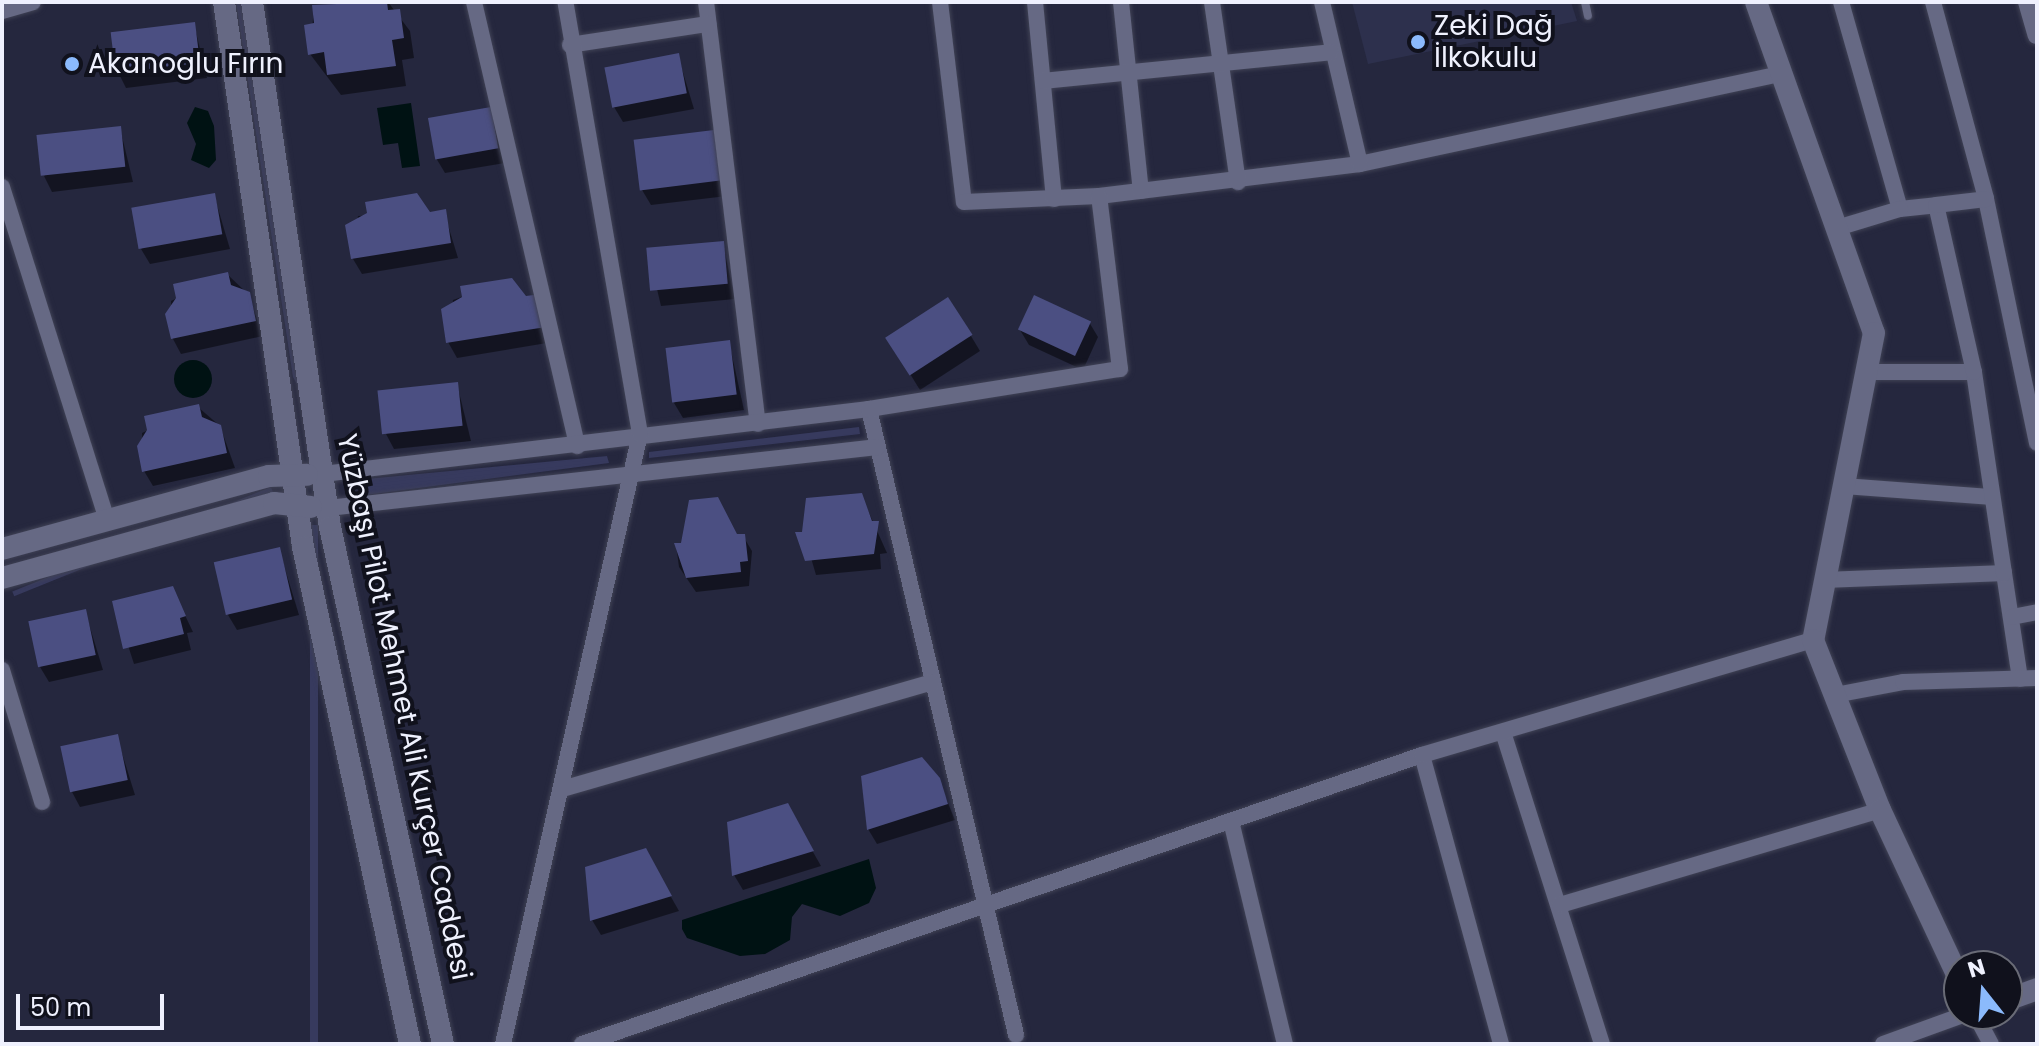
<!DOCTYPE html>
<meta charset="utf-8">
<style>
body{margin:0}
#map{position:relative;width:2039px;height:1046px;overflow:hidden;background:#25273e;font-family:Poppins,sans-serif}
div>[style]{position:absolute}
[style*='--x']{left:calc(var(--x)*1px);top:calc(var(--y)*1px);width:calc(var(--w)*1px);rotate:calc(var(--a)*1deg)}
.built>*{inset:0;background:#2d304d}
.green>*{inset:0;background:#373a5e;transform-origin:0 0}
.water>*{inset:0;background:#001213}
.round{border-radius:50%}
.shadow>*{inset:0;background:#0007}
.building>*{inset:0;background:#4b4f82;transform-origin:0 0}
.roads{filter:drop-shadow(0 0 2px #404255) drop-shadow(0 0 2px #404255)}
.lane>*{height:8px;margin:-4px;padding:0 4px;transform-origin:4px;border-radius:4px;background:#666984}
.street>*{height:16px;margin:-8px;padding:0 8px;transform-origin:8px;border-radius:8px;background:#666984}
.secondary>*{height:22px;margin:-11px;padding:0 11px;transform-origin:11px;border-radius:11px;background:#666984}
.dots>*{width:22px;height:22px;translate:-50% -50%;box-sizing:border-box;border:4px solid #10111c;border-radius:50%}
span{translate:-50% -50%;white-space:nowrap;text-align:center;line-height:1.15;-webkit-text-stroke:8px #10111c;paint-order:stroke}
.poi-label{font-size:28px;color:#eff1fe}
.left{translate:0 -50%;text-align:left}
.street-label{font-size:28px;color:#eff1fe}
.frame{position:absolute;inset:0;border:4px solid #eff1fe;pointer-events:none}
.north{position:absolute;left:1943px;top:950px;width:80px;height:80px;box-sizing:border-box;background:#10111c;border:2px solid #696b76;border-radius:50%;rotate:343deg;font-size:22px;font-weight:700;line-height:32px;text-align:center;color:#eff1fe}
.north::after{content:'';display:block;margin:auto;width:28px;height:36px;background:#8bbafc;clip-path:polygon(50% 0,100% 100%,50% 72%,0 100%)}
.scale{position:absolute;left:16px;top:994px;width:148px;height:36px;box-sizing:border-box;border:4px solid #eff1fe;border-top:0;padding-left:10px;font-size:24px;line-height:28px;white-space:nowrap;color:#eff1fe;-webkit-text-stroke:6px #10111c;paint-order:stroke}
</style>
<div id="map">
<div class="built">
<div style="clip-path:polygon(1352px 2px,1571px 2px,1577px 21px,1368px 64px)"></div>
</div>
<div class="green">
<div style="clip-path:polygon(236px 2px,242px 2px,298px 386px,293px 377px)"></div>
<div style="clip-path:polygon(859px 427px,860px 434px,649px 458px,649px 452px)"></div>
<div style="clip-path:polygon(607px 456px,609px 463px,366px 495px,359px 487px,366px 479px)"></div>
<div style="left:271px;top:487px;width:5px;height:279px;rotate:68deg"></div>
<div style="left:310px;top:525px;width:8px;height:531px"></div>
</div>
<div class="water">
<div style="clip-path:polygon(411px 103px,420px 166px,402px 168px,398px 143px,383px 145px,377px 108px)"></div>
<div style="clip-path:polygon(195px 107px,208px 111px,214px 126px,216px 160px,209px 168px,191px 160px,196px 144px,187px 123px)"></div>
<div class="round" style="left:174px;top:360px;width:38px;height:38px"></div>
<div style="clip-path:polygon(869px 859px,876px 888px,869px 903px,840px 916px,802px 904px,792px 917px,790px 940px,765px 954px,740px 956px,687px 938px,682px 929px,682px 920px)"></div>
</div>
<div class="shadow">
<div style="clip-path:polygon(388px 2px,410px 31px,414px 58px,402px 60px,406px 86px,341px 95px,310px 54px,314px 7px)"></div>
<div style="clip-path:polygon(194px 24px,207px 78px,126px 88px,118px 72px)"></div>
<div style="clip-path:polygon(678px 56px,694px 109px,623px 122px,614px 107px)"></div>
<div style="clip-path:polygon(490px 109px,505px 163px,445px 173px,436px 158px)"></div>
<div style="clip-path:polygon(120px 128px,133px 182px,52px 192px,44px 176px)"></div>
<div style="clip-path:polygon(713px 133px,727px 196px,651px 205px,642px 190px)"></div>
<div style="clip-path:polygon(214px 195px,230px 249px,150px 264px,141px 249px)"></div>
<div style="clip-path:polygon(444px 212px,458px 258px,362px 274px,353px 259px,358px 216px)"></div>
<div style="clip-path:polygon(723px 244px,735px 299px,661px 306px,648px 251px)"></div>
<div style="clip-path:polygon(227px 274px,248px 294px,263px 336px,181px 354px,173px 339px,171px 301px)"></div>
<div style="clip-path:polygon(511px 280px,553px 342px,457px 358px,448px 342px,453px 300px)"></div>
<div style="clip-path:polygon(1089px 322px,1098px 337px,1083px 370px,1029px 345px,1020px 330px)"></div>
<div style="clip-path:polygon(971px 336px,980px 351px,920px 390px,897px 353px)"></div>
<div style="clip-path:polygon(729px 342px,744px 410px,683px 418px,674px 403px)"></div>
<div style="clip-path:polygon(457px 384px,471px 441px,394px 449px,386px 434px)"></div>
<div style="clip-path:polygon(198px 407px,220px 426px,235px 468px,153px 486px,144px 471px,142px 433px)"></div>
<div style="clip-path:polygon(861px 495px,887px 553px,880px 554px,881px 569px,816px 575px,804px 534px)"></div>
<div style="clip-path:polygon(743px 536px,752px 551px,749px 586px,696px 592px,679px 567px,676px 545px)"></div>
<div style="clip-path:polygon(279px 549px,299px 615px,237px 630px,228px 615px)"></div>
<div style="clip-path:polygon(172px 588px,193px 632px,187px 633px,191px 650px,134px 664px,114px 602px)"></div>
<div style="clip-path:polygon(85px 611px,103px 670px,49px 682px,40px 667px)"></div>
<div style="clip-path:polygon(117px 737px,135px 795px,80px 807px,72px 792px)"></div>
<div style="clip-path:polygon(938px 779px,955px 820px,877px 844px,868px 829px)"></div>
<div style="clip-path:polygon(787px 806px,821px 866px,743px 890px,734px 875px)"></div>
<div style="clip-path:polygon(645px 851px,679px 911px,601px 935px,592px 920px)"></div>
</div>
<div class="building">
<div style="clip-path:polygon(387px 2px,388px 10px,400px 9px,404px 38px,392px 40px,396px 66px,327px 75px,324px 52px,308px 55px,304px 25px,314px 23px,312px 5px)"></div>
<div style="left:195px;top:22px;width:41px;height:85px;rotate:83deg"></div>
<div style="left:679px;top:53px;width:41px;height:76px;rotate:79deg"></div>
<div style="left:491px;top:107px;width:42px;height:64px;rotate:80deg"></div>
<div style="left:121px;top:126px;width:41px;height:85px;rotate:84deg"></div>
<div style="left:714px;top:130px;width:51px;height:81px;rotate:83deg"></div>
<div style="left:215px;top:193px;width:42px;height:85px;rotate:80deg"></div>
<div style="clip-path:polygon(417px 193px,430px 212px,446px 209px,451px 243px,351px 259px,345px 225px,367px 213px,365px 202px)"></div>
<div style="left:724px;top:241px;width:43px;height:78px;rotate:85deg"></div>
<div style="clip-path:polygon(228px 272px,231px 285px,250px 292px,256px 321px,171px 339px,165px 314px,176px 298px,173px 284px)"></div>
<div style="clip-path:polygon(512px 278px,526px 296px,541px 294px,546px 327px,446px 343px,441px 309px,462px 297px,460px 286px)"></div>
<div style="left:1034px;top:295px;width:63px;height:38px;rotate:25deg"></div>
<div style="left:948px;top:297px;width:45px;height:75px;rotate:57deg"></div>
<div style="left:730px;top:340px;width:55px;height:65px;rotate:83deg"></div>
<div style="left:458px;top:382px;width:44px;height:81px;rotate:84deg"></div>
<div style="clip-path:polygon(199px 404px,202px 417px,221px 425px,227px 453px,142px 472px,137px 446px,147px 430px,144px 416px)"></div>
<div style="clip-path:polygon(862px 493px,872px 521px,879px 521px,874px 554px,805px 561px,795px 532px,802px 532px,806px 498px)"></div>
<div style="clip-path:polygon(718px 497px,737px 534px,745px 534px,748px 561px,740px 562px,741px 572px,686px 578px,674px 543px,681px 543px,689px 500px)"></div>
<div style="left:280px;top:547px;width:54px;height:68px;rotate:77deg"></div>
<div style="clip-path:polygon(173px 586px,186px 616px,180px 618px,184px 634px,123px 649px,112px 601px)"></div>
<div style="left:86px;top:609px;width:47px;height:59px;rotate:78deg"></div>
<div style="left:118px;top:734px;width:47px;height:59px;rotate:78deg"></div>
<div style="clip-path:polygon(922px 757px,940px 778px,948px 804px,867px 830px,861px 776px)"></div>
<div style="clip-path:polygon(788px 803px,814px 851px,732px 876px,727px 822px)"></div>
<div style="clip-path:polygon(646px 848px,672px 896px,590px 921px,585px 867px)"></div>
</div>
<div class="roads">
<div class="lane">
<div style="--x:1585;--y:2;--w:14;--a:78"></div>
</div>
<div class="street">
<div style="--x:474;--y:2;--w:456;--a:76.9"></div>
<div style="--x:706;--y:2;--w:425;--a:83"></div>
<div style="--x:940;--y:2;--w:201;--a:83.2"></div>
<div style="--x:964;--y:202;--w:135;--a:-2.5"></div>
<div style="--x:1099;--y:196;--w:263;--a:-7"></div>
<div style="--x:1360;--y:164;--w:425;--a:-12.1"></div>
<div style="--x:1035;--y:2;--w:198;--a:84.5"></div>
<div style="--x:1121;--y:2;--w:190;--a:84"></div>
<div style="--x:1212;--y:2;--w:182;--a:81.8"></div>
<div style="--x:1322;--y:2;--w:166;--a:76.8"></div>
<div style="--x:1841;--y:2;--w:215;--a:74.1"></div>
<div style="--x:1900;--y:209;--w:36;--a:-6"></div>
<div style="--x:1933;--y:2;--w:204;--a:74.9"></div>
<div style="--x:1986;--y:199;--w:249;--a:78.2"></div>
<div style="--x:2026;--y:2;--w:35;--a:74"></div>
<div style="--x:2;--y:11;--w:32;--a:-16"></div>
<div style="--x:570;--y:45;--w:140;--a:-8.7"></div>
<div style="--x:1043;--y:81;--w:289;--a:-5.7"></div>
<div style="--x:2;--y:187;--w:350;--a:72.5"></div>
<div style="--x:1837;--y:228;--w:66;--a:-16.8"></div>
<div style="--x:1870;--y:372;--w:104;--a:0"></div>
<div style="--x:869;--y:409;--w:643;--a:76.78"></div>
<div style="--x:323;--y:474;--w:550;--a:-6.79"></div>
<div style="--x:869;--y:409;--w:254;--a:-9.1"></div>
<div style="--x:1120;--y:369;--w:174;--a:-96.9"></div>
<div style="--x:1845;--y:486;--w:147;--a:4.3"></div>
<div style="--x:328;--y:508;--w:553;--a:-6.33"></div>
<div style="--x:2004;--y:573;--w:107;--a:81.4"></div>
<div style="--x:1825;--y:580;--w:179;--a:-2.2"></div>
<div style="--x:2004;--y:573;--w:203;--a:-98.5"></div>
<div style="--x:1974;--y:372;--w:171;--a:-102.8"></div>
<div style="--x:1936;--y:205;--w:50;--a:-6.8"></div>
<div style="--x:2012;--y:617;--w:25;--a:-11"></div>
<div style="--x:2;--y:670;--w:138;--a:73.1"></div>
<div style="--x:1835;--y:695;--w:69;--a:-10.8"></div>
<div style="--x:1903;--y:682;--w:134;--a:-1.7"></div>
<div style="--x:1503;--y:732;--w:327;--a:72.4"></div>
<div style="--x:1422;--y:755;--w:300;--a:74.7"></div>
<div style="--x:562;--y:789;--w:385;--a:-16.1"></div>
<div style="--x:1231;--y:821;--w:229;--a:76.4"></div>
<div style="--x:1560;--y:905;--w:334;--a:-16.5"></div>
<div style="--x:1975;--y:1014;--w:34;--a:62"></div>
<div style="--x:503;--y:1044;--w:625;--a:-77.34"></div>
<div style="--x:640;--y:434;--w:438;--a:-99.8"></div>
<div style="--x:582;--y:1044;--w:888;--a:-18.99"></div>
<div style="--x:1422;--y:755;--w:408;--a:-16.4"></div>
<div style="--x:1883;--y:1044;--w:88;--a:-19.9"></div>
</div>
<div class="secondary">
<div style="--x:224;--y:2;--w:551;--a:81.75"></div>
<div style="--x:303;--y:547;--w:508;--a:77.85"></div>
<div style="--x:252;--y:2;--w:531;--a:81.55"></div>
<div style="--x:330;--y:527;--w:529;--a:77.67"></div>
<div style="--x:1756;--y:2;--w:351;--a:70.4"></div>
<div style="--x:1874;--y:333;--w:313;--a:101.2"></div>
<div style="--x:1813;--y:640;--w:183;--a:68.5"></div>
<div style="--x:1880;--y:810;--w:187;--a:64.9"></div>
<div style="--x:2;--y:549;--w:277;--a:-15.3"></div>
<div style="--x:269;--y:476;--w:38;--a:-2"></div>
<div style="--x:2;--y:578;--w:282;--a:-15.4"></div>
<div style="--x:274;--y:503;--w:37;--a:6"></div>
<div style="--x:2007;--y:1000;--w:32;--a:-20"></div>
</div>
</div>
<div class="dots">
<div style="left:1418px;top:42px;background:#8bbafc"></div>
<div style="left:72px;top:64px;background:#8bbafc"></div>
</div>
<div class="poi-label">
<span class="left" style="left:1434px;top:42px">Zeki Dağ<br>İlkokulu</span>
<span class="left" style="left:88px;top:64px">Akanoglu Fırın</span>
</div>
<div class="street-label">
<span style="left:404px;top:707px;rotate:78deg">Yüzbaşı Pilot Mehmet Ali Kurçer Caddesi</span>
</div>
<div class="frame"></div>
<div class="north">N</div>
<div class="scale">50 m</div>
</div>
